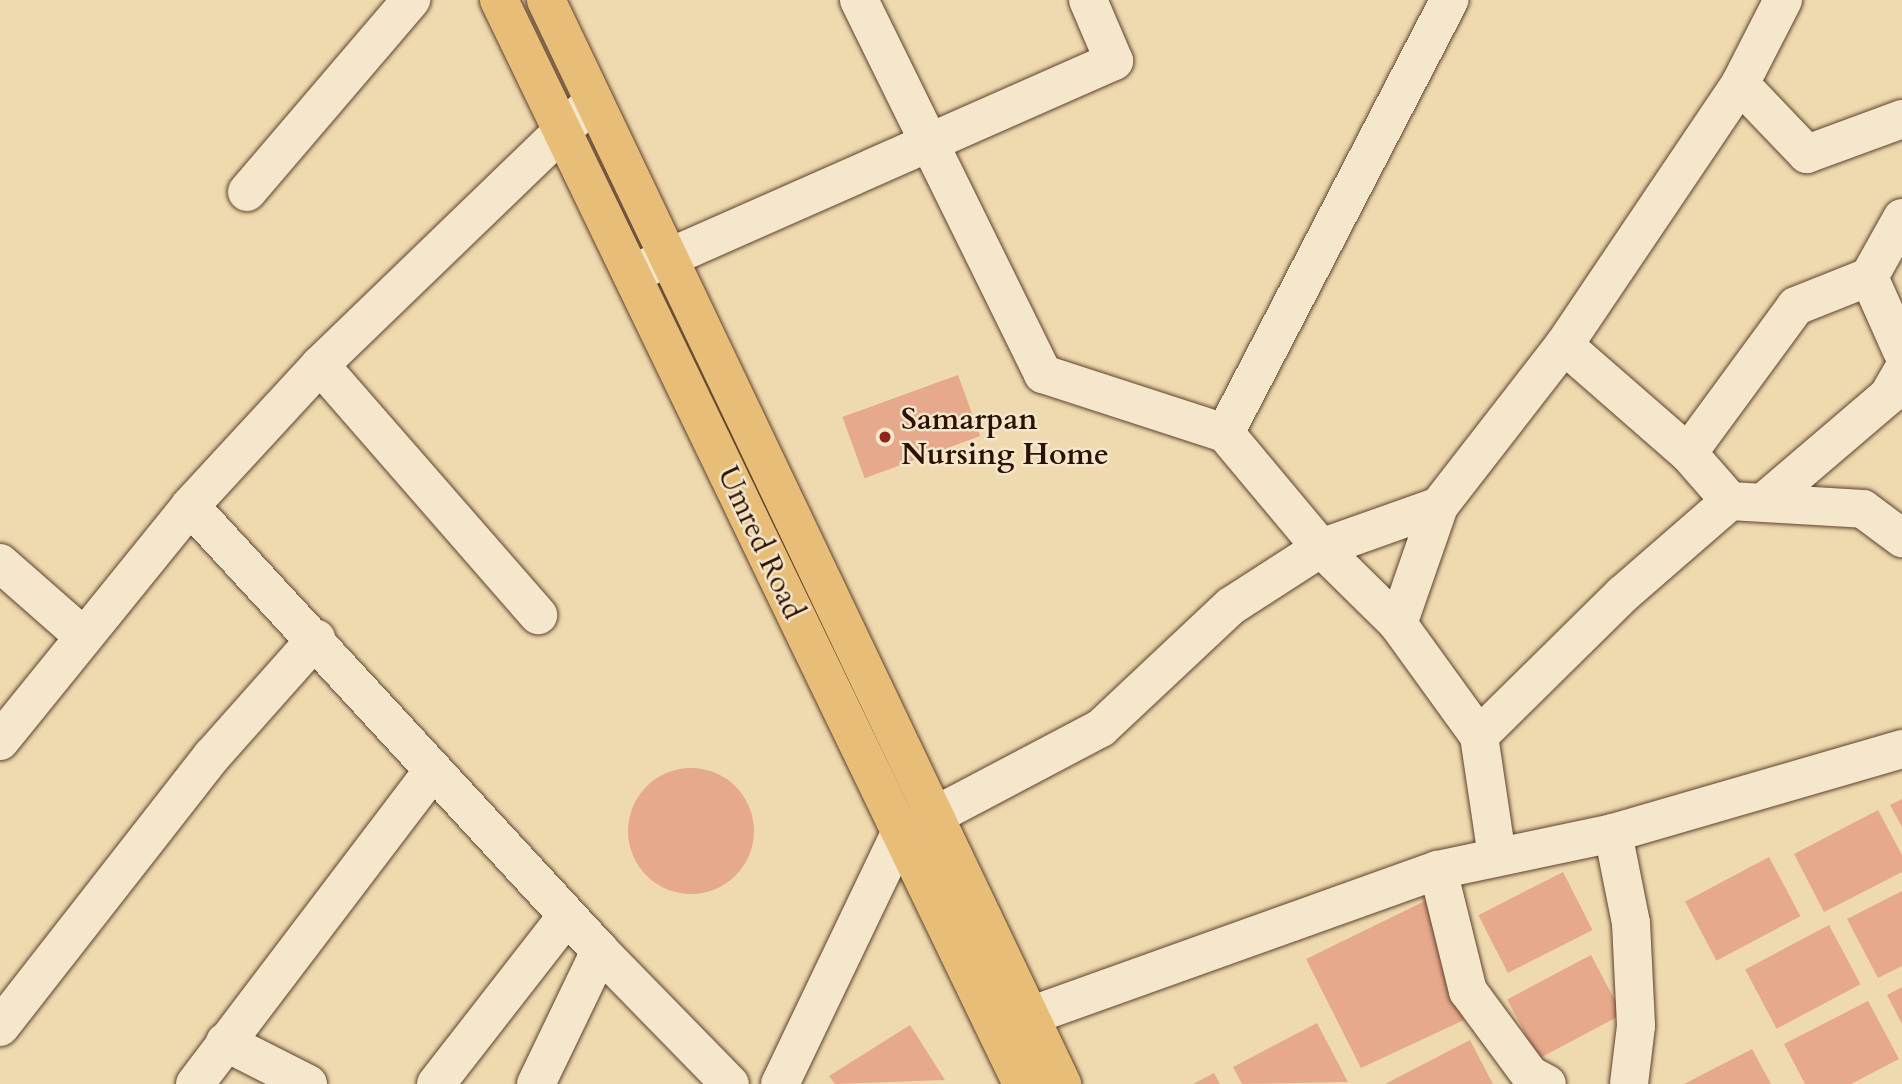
<!DOCTYPE html>
<style>
body{margin:0}
#map{position:relative;width:1902px;height:1084px;overflow:hidden;background:#efdaaf;font-family:Cardo,serif}
div>[style]{position:absolute}
[style*='--x']{left:calc(var(--x)*1px);top:calc(var(--y)*1px);width:calc(var(--w)*1px);rotate:calc(var(--a)*1deg)}
.building>*{inset:0;background:#e7a98b;transform-origin:0 0}
.round{border-radius:50%}
.roads{filter:drop-shadow(0 0 2px #5e422c) drop-shadow(0 0 2px #5e422c)}
.minor>*{height:38px;margin:-19px;padding:0 19px;transform-origin:19px;border-radius:19px;background:#f5e7cb}
.major>*{height:38px;margin:-19px;padding:0 19px;transform-origin:19px;border-radius:19px;background:#e8bd78}
.dots>*{width:19px;height:19px;translate:-50% -50%;box-sizing:border-box;border:4px solid #f5e7cb;border-radius:50%}
span{translate:-50% -50%;white-space:nowrap;text-align:center;line-height:1.15;-webkit-text-stroke:5px #f5e7cb;paint-order:stroke}
.poi-label{font-size:30px;color:#2d1000;font-weight:700}
.left{translate:0 -50%;text-align:left}
.street-label{font-size:30px;color:#2d1000}
</style>
<div id="map">
<div class="building">
<div style="left:958px;top:375px;width:65px;height:123px;rotate:70deg"></div>
<div class="round" style="left:628px;top:768px;width:126px;height:126px"></div>
<div style="clip-path:polygon(1902px 799px,1902px 827px,1890px 805px)"></div>
<div style="clip-path:polygon(1878px 810px,1902px 855px,1902px 872px,1824px 912px,1794px 854px)"></div>
<div style="left:1769px;top:857px;width:67px;height:95px;rotate:62deg"></div>
<div style="left:1563px;top:872px;width:65px;height:95px;rotate:63deg"></div>
<div style="clip-path:polygon(1902px 891px,1902px 966px,1878px 978px,1847px 919px)"></div>
<div style="clip-path:polygon(1429px 899px,1464px 1020px,1361px 1068px,1306px 959px)"></div>
<div style="left:1829px;top:925px;width:67px;height:95px;rotate:62deg"></div>
<div style="left:1591px;top:955px;width:67px;height:95px;rotate:62deg"></div>
<div style="clip-path:polygon(1902px 987px,1902px 1024px,1887px 995px)"></div>
<div style="clip-path:polygon(1868px 1001px,1899px 1059px,1851px 1084px,1805px 1084px,1784px 1044px)"></div>
<div style="clip-path:polygon(1317px 1023px,1348px 1082px,1242px 1084px,1233px 1067px)"></div>
<div style="clip-path:polygon(910px 1025px,945px 1080px,835px 1084px,829px 1076px)"></div>
<div style="clip-path:polygon(1470px 1040px,1493px 1084px,1385px 1084px)"></div>
<div style="clip-path:polygon(1752px 1049px,1771px 1084px,1684px 1084px)"></div>
<div style="clip-path:polygon(1214px 1073px,1220px 1084px,1193px 1084px)"></div>
</div>
<div class="roads">
<div class="minor">
<div style="--x:859;--y:0;--w:417;--a:63.8"></div>
<div style="--x:1043;--y:374;--w:191;--a:18"></div>
<div style="--x:1225;--y:433;--w:150;--a:50.1"></div>
<div style="--x:1321;--y:548;--w:125;--a:-19.6"></div>
<div style="--x:1439;--y:506;--w:204;--a:-52.2"></div>
<div style="--x:1564;--y:345;--w:164;--a:41.1"></div>
<div style="--x:1688;--y:453;--w:64;--a:48.8"></div>
<div style="--x:1730;--y:501;--w:133;--a:3.4"></div>
<div style="--x:1863;--y:509;--w:49;--a:36.6"></div>
<div style="--x:1783;--y:0;--w:94;--a:117.1"></div>
<div style="--x:1740;--y:84;--w:97;--a:46.3"></div>
<div style="--x:1807;--y:154;--w:101;--a:-20.2"></div>
<div style="--x:247;--y:192;--w:253;--a:-49.5"></div>
<div style="--x:1902;--y:218;--w:68;--a:119.2"></div>
<div style="--x:1869;--y:277;--w:81;--a:66"></div>
<div style="--x:634;--y:273;--w:525;--a:-23.83"></div>
<div style="--x:1114;--y:61;--w:66;--a:-113.1"></div>
<div style="--x:1564;--y:345;--w:315;--a:-56"></div>
<div style="--x:320;--y:365;--w:332;--a:48.9"></div>
<div style="--x:1225;--y:433;--w:488;--a:-62.6"></div>
<div style="--x:1688;--y:453;--w:182;--a:-53.7"></div>
<div style="--x:1796;--y:306;--w:79;--a:-21.7"></div>
<div style="--x:1765;--y:501;--w:162;--a:-40.5"></div>
<div style="--x:1888;--y:396;--w:28;--a:-60"></div>
<div style="--x:190;--y:506;--w:192;--a:-47.3"></div>
<div style="--x:320;--y:365;--w:380;--a:-44"></div>
<div style="--x:0;--y:563;--w:111;--a:41.3"></div>
<div style="--x:1398;--y:624;--w:125;--a:-70.8"></div>
<div style="--x:1479;--y:736;--w:202;--a:-44.6"></div>
<div style="--x:1623;--y:594;--w:142;--a:-41"></div>
<div style="--x:0;--y:741;--w:302;--a:-51"></div>
<div style="--x:190;--y:506;--w:605;--a:47.34"></div>
<div style="--x:600;--y:951;--w:186;--a:45.7"></div>
<div style="--x:1613;--y:833;--w:92;--a:78.7"></div>
<div style="--x:1631;--y:923;--w:103;--a:87.2"></div>
<div style="--x:1636;--y:1026;--w:58;--a:96.9"></div>
<div style="--x:1438;--y:870;--w:125;--a:76.1"></div>
<div style="--x:1468;--y:991;--w:104;--a:53.6"></div>
<div style="--x:1530;--y:1075;--w:19;--a:28"></div>
<div style="--x:0;--y:1027;--w:344;--a:-52"></div>
<div style="--x:212;--y:756;--w:157;--a:-48.4"></div>
<div style="--x:999;--y:1027;--w:466;--a:-19.7"></div>
<div style="--x:1438;--y:870;--w:179;--a:-11.9"></div>
<div style="--x:1613;--y:833;--w:301;--a:-16.2"></div>
<div style="--x:225;--y:1042;--w:93;--a:26.8"></div>
<div style="--x:195;--y:1084;--w:393;--a:-52.8"></div>
<div style="--x:436;--y:1084;--w:213;--a:-52.1"></div>
<div style="--x:536;--y:1084;--w:148;--a:-64.3"></div>
<div style="--x:780;--y:1084;--w:277;--a:-64.4"></div>
<div style="--x:900;--y:834;--w:227;--a:-27.8"></div>
<div style="--x:1101;--y:728;--w:178;--a:-43.2"></div>
<div style="--x:1231;--y:606;--w:107;--a:-32.8"></div>
<div style="--x:1321;--y:548;--w:108;--a:44.6"></div>
<div style="--x:1398;--y:624;--w:138;--a:54.1"></div>
<div style="--x:1479;--y:736;--w:121;--a:81.5"></div>
</div>
<div class="major">
<div style="--x:499;--y:0;--w:1204;--a:64.24"></div>
<div style="--x:546;--y:0;--w:1201;--a:64.54"></div>
</div>
</div>
<div class="dots">
<div style="left:885px;top:437px;background:#8f2418"></div>
</div>
<div class="poi-label">
<span class="left" style="left:901px;top:437px">Samarpan<br>Nursing Home</span>
</div>
<div class="street-label">
<span style="left:760px;top:543px;rotate:65deg">Umred Road</span>
</div>
</div>
